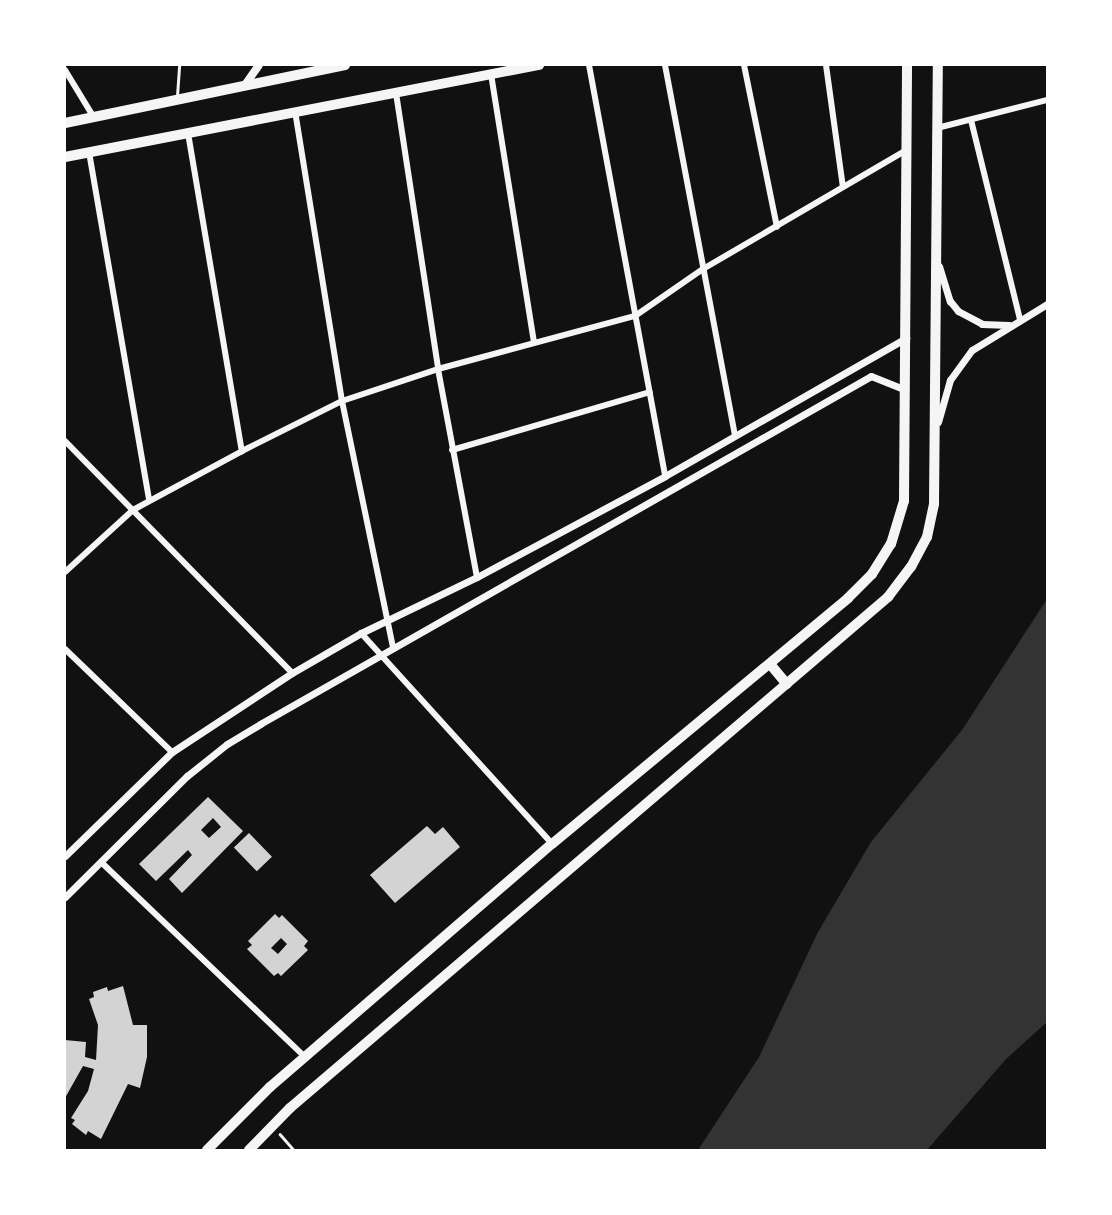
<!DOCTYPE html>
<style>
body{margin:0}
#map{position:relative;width:1112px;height:1215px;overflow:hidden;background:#111;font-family:"Nunito Sans",sans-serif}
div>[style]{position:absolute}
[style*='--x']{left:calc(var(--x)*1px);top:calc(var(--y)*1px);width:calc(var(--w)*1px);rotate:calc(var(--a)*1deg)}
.water>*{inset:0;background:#333}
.building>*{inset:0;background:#d3d3d3;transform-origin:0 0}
.path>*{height:2.5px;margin:-1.25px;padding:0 1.25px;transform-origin:1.25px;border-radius:1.25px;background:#f5f5f5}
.service>*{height:2.5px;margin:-1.25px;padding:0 1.25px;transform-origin:1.25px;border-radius:1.25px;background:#f5f5f5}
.minor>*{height:6px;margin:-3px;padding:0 3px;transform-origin:3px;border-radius:3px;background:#f5f5f5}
.tertiary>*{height:7px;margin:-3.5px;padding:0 3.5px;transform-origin:3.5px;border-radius:3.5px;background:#f5f5f5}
.secondary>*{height:8px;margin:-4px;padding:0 4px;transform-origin:4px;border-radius:4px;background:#f5f5f5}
.primary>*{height:10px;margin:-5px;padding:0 5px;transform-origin:5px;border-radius:5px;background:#f5f5f5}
span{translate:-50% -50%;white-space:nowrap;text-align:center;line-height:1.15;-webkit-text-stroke:5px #fff;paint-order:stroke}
.frame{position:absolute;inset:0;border:66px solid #fff;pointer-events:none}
</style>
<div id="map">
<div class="water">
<div style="clip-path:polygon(1047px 599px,1047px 1022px,1006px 1059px,927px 1150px,698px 1150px,759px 1057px,818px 932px,871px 842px,962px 730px)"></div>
</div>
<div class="building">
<div style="clip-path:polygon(evenodd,208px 797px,243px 831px,182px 893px,169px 879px,192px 855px,188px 850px,156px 881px,139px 864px,208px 797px,213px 818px,221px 827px,209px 838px,201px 830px,213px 818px)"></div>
<div style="clip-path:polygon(427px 826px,435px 834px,443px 827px,460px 847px,395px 903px,370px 875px)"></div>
<div style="left:249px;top:833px;width:33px;height:21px;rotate:46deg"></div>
<div style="clip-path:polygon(evenodd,275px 914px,279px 918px,282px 915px,308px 941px,304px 946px,308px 950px,281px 976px,278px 973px,274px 976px,247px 949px,252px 945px,248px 941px,275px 914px,281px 938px,287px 944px,278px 954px,271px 948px,281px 938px)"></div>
<div style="clip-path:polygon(123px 986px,133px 1025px,147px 1025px,147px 1057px,140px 1088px,128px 1084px,101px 1139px,88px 1131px,86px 1135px,72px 1124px,75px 1120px,71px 1118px,88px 1091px,94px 1069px,83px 1066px,65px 1098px,65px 1040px,86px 1042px,85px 1057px,96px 1060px,98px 1025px,89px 999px,94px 997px,93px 992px,107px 987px,108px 991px)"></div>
</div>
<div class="path">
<div style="--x:280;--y:1134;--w:21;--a:49"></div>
</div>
<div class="service">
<div style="--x:177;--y:96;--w:31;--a:-86"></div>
</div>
<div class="minor">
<div style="--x:589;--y:65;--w:418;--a:79.5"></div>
<div style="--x:665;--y:65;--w:377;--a:79.3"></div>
<div style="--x:744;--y:65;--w:165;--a:78.5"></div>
<div style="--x:826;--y:65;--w:123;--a:82.1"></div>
<div style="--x:65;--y:70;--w:54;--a:58.7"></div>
<div style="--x:491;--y:74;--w:272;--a:80.9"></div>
<div style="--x:396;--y:93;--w:279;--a:81.3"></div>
<div style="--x:438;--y:369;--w:212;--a:79.4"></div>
<div style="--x:295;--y:111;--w:294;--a:80.8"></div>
<div style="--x:342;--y:401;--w:251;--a:78.3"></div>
<div style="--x:971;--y:120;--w:205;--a:76.2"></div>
<div style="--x:937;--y:128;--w:114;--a:-14.3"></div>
<div style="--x:188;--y:133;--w:323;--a:80.4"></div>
<div style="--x:89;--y:152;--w:353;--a:80.2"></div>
<div style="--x:65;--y:441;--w:325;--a:45.6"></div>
<div style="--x:452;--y:450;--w:206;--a:-16.3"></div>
<div style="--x:65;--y:572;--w:92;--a:-42.4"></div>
<div style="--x:133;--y:510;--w:124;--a:-28.4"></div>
<div style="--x:242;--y:451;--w:112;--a:-26.6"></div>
<div style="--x:342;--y:401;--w:101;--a:-18.4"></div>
<div style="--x:438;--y:369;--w:204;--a:-15.1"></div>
<div style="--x:635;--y:316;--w:83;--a:-34.7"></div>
<div style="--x:703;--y:269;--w:234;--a:-30.3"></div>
<div style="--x:361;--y:633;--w:285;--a:47.8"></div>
<div style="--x:65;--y:649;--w:149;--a:43.9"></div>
<div style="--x:101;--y:862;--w:282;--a:43.7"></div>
</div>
<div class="tertiary">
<div style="--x:939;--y:266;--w:37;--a:73"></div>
<div style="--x:950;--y:301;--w:13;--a:51"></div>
<div style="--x:958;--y:311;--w:27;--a:28"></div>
<div style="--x:982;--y:324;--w:27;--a:2"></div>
<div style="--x:938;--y:422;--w:44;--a:-74.1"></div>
<div style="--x:950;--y:380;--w:37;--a:-54"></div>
<div style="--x:972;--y:350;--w:88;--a:-31.5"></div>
<div style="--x:65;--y:856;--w:149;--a:-44.2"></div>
<div style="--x:172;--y:752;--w:144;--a:-33.4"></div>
<div style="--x:292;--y:673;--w:80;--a:-30.1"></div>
<div style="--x:361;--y:633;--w:129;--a:-25.8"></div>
<div style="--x:477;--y:577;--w:213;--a:-28.2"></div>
<div style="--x:665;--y:476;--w:278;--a:-29.8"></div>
<div style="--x:65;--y:897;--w:172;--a:-44.8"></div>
<div style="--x:187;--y:776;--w:51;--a:-38.7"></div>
<div style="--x:227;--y:744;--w:39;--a:-31"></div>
<div style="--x:260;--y:724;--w:703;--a:-29.66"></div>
<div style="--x:871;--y:376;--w:37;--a:22"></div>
</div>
<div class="secondary">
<div style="--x:245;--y:85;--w:24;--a:-55"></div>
</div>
<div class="primary">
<div style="--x:65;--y:123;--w:286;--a:-11.7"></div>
<div style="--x:65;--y:157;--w:483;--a:-11"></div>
<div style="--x:770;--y:664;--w:26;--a:50"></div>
<div style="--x:207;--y:1150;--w:89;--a:-45"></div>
<div style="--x:270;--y:1087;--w:372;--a:-40.8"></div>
<div style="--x:552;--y:844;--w:385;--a:-39.7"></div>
<div style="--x:848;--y:598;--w:34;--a:-45"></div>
<div style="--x:872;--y:574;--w:36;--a:-58"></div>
<div style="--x:891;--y:544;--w:45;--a:-73.2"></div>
<div style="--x:904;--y:501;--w:436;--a:-89.6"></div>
<div style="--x:249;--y:1150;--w:59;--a:-45.7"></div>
<div style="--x:290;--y:1108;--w:787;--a:-40.51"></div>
<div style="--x:888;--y:597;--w:38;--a:-53"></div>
<div style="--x:911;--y:567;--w:34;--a:-62"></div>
<div style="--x:927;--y:537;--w:34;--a:-78"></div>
<div style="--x:934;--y:504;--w:439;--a:-89.5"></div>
</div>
<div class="frame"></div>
</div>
